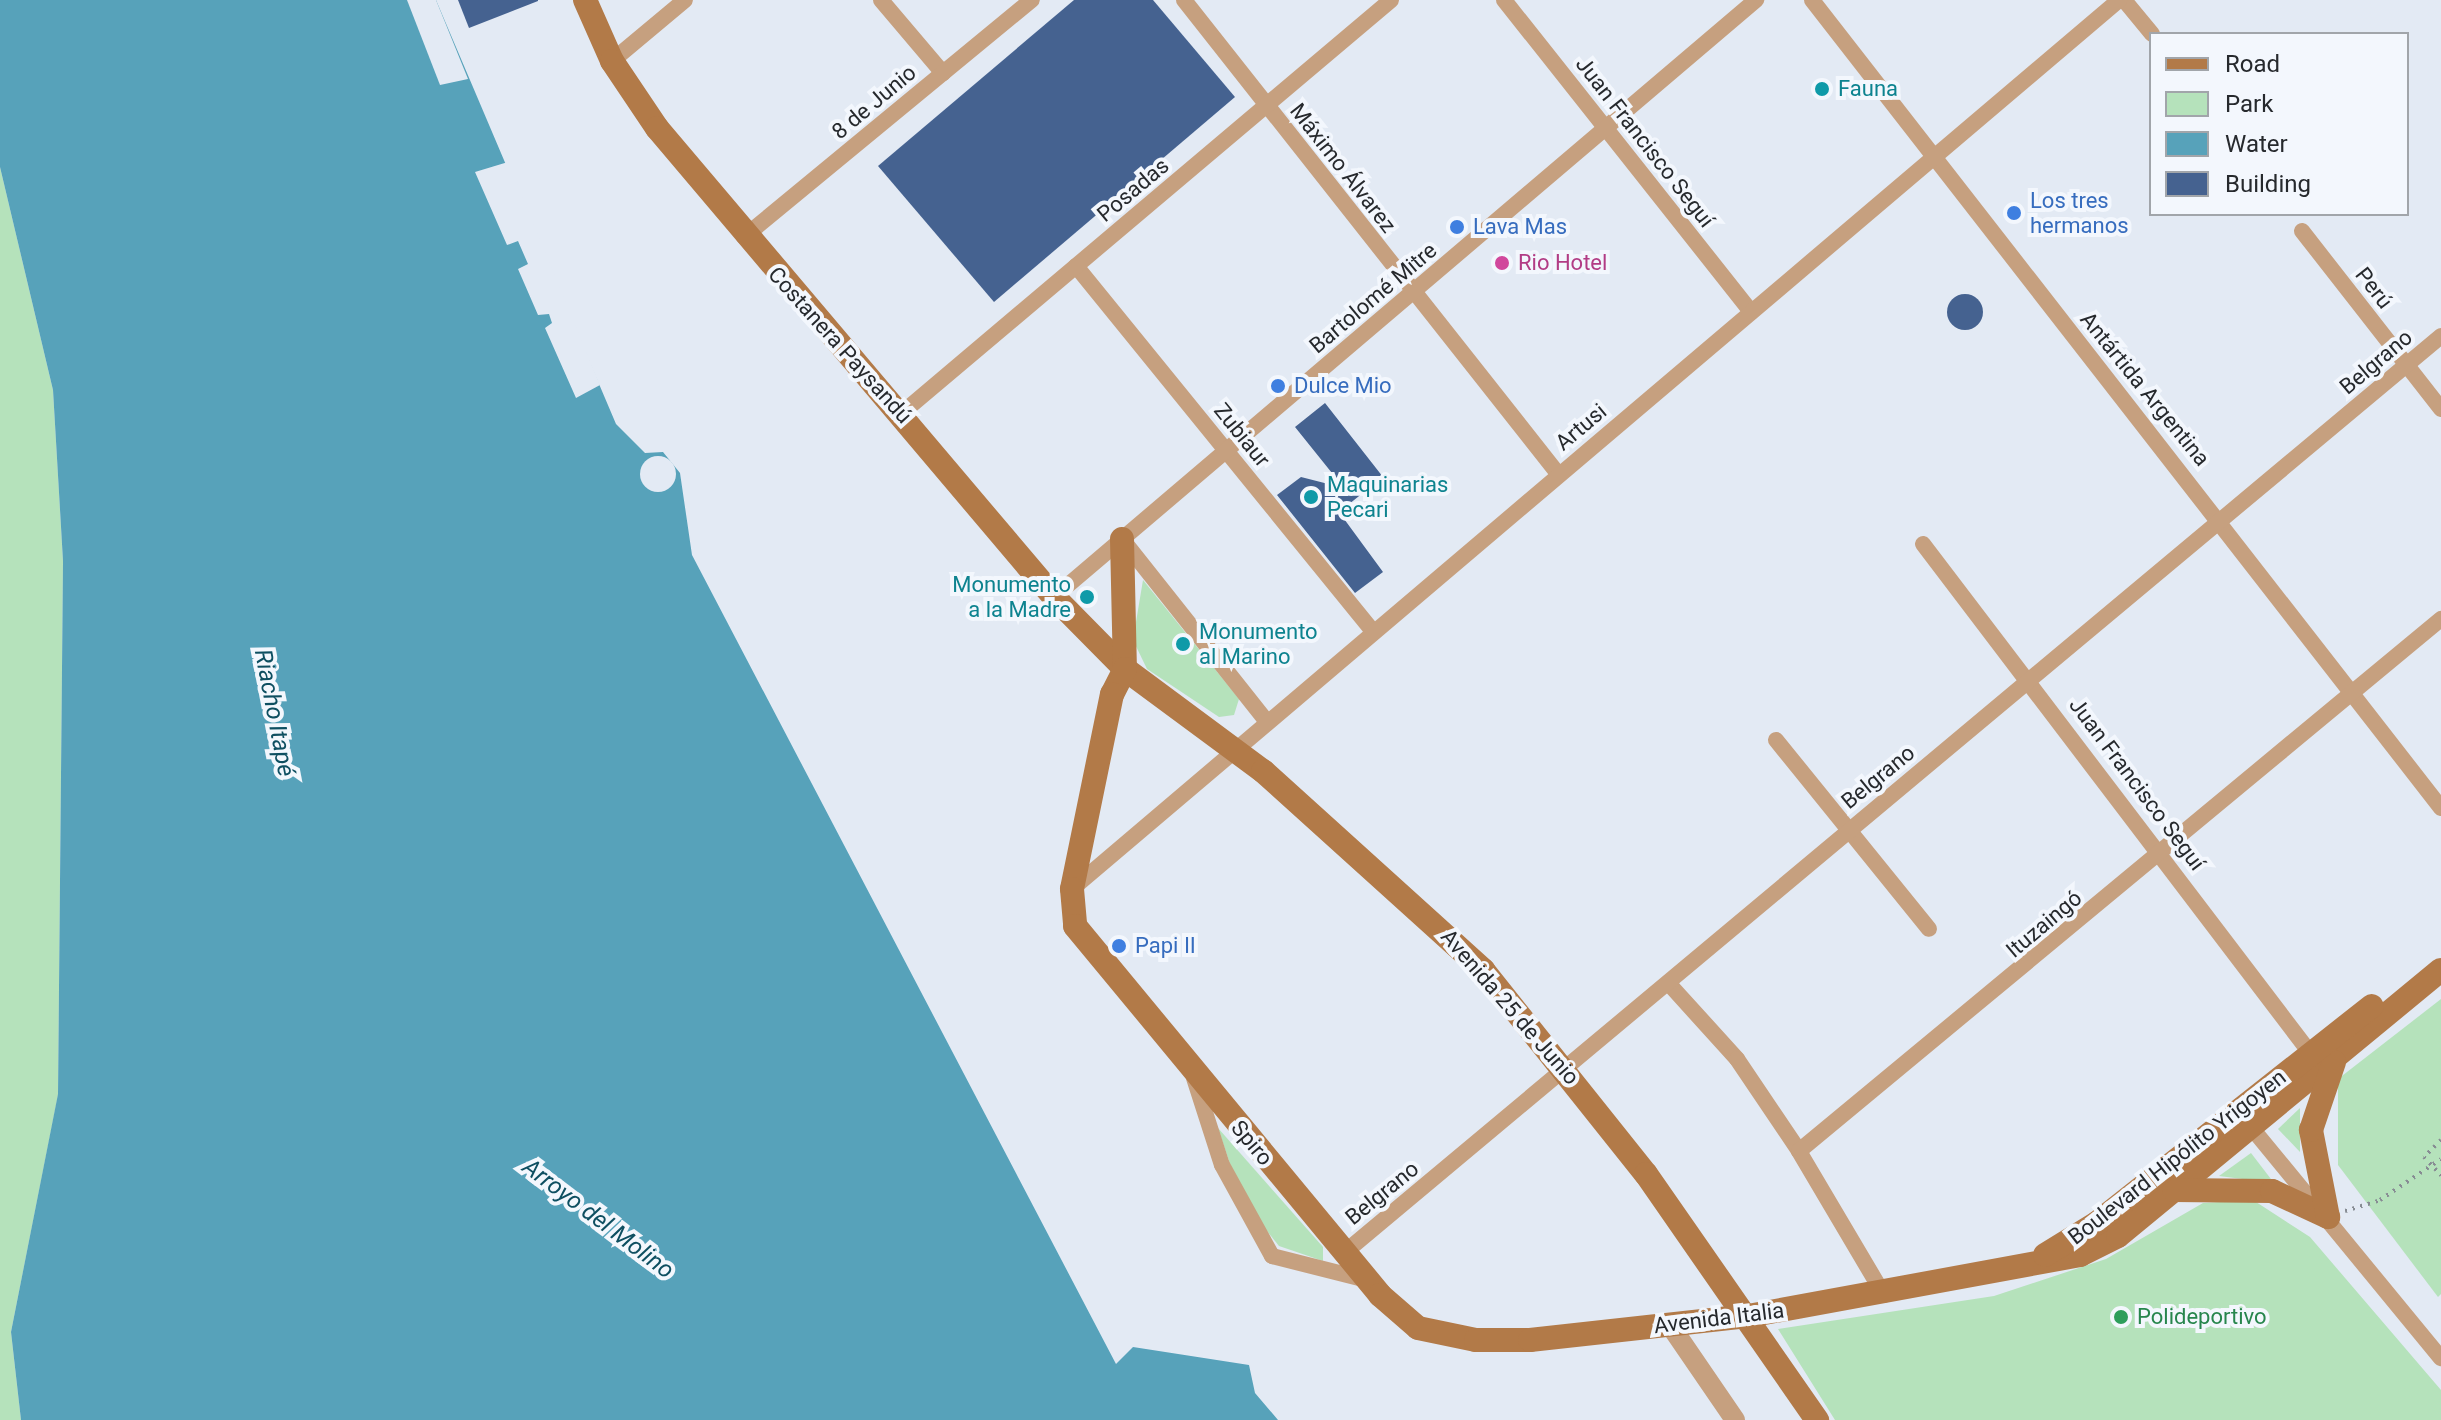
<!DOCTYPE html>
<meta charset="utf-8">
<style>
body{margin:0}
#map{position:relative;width:2441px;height:1420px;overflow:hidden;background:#e3eaf4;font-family:Roboto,sans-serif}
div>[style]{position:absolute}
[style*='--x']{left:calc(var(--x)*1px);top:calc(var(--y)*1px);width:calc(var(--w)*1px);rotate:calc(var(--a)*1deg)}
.green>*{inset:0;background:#b5e2bb}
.water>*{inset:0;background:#57a2ba}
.pier>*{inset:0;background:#e3eaf4}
.round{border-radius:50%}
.building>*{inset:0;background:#456290}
.path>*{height:4px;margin-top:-2px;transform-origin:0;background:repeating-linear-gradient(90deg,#878c93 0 2px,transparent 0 8px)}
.minor>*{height:16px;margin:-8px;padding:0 8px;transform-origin:8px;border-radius:8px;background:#c6a07f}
.tertiary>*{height:20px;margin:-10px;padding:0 10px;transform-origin:10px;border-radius:10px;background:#c6a07f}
.secondary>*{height:24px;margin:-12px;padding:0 12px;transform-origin:12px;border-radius:12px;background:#b27a48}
.dots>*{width:22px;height:22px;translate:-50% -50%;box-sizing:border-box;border:4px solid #f3f7fd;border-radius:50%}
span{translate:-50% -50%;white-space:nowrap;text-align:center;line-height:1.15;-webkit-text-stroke:8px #f3f7fd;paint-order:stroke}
.culture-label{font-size:22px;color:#0d838f}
.left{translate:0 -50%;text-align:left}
.right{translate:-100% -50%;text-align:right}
.street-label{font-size:22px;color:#26292d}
.shop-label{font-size:22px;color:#366cbe}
.hotel-label{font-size:22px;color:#b23c85}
.leisure-label{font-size:22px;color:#27864d}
.water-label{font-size:24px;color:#0e4f61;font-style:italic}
.legend{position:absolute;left:2149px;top:32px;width:260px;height:184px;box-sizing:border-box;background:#f3f7fd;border:2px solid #a1a5aa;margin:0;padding:10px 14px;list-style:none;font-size:24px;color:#26292d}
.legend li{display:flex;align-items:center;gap:16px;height:40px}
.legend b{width:40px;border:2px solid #a1a5aa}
</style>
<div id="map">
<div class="green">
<div style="clip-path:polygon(0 167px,53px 390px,63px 561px,58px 1095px,11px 1332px,21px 1420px,0 1420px)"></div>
<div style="clip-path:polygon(1143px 580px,1239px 699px,1234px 715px,1219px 717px,1147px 669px,1133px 640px)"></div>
<div style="clip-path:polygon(2441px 999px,2441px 1294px,2438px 1297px,2338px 1165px,2338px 1079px)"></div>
<div style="clip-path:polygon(2300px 1108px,2300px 1152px,2278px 1129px)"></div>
<div style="clip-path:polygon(1218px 1128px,1323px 1247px,1323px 1261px,1279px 1246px,1242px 1200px)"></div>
<div style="clip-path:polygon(2251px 1153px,2274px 1183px,2219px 1176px)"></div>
<div style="clip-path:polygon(2253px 1200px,2310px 1237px,2441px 1390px,2441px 1420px,1835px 1420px,1778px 1329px,1994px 1296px,2106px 1259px,2203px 1203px)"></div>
</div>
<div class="water">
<div style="clip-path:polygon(0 0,436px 0,616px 424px,645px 453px,663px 452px,680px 473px,692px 555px,1116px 1364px,1133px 1347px,1249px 1365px,1255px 1393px,1278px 1420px,21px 1420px,11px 1332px,58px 1094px,63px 561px,53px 390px,0 167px)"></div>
</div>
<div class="pier">
<div style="clip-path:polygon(407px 0,436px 0,468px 79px,440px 85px)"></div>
<div style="clip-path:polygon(508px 162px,600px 385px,576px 398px,545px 328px,552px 323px,549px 314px,538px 315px,518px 269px,528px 264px,518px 241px,507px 245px,475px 172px)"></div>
<div class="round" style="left:640px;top:456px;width:36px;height:36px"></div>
</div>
<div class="building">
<div style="clip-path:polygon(458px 0,538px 0,538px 1px,469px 28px)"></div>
<div style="clip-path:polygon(1074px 0,1153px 0,1235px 97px,994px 302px,878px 166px)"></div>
<div class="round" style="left:1947px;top:294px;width:36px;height:36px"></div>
<div style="clip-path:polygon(1325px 403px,1383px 477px,1339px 512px,1383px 572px,1355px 593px,1277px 495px,1301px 477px,1344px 488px,1295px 427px)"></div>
</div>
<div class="path">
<div style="--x:2441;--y:1140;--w:24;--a:135"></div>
<div style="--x:2424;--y:1157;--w:25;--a:47"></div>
<div style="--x:2345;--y:1211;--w:37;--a:-17"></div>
<div style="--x:2380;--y:1200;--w:73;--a:-33.9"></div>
</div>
<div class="minor">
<div style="--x:881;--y:0;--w:96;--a:49.7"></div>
<div style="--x:1184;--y:0;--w:605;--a:51.71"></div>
<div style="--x:1504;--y:0;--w:398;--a:51.6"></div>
<div style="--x:1812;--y:0;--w:1024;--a:52.1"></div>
<div style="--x:2124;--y:0;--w:44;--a:50.5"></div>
<div style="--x:612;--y:61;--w:95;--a:-39.9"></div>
<div style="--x:2302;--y:231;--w:226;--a:52"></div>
<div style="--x:744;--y:237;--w:373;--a:-39.5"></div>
<div style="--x:1076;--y:266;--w:471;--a:50.9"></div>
<div style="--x:902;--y:413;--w:640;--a:-40.18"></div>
<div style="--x:1122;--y:539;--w:233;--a:51.6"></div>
<div style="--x:1923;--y:544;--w:641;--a:52.74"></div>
<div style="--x:1054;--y:597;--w:922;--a:-40.38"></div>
<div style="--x:1776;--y:740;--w:243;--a:51"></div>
<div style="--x:1072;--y:889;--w:1374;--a:-40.33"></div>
<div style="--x:1670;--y:985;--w:100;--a:47.8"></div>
<div style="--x:1737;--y:1059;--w:111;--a:56"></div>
<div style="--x:1194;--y:1078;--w:91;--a:72.2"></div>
<div style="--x:1222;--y:1165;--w:104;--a:61.2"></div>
<div style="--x:1272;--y:1256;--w:98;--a:14.2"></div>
<div style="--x:2246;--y:1121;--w:307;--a:50.6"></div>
<div style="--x:1344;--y:1253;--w:1430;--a:-39.89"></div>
<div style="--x:1884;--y:1295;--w:167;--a:-120.6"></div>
<div style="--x:1799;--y:1151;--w:834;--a:-39.65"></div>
</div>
<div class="tertiary">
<div style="--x:1670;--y:1325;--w:115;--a:55.6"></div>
</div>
<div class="secondary">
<div style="--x:585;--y:0;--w:67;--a:66.1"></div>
<div style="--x:612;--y:61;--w:81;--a:56.1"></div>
<div style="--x:657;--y:128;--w:614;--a:49.75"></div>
<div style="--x:1054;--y:597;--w:101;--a:45.4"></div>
<div style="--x:1125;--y:669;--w:172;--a:36.5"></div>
<div style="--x:1263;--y:771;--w:297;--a:42.1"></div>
<div style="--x:1483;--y:970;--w:261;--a:51.4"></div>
<div style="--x:1646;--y:1174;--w:300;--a:55.2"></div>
<div style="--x:1122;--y:539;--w:130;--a:88.7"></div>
<div style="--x:1125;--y:669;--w:28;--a:117"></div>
<div style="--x:1112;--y:694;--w:199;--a:101.6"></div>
<div style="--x:1072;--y:889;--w:37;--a:85"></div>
<div style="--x:1075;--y:926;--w:479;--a:50.4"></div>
<div style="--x:1380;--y:1295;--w:50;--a:41"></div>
<div style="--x:1418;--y:1328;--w:59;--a:11.7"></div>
<div style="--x:1476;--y:1340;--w:54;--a:0"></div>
<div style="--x:1530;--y:1340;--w:219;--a:-6.3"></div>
<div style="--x:1748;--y:1316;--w:338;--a:-10.4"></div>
<div style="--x:2080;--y:1255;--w:42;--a:-26.6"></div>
<div style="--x:2118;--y:1236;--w:418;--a:-39.5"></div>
<div style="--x:2174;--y:1190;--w:98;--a:0.6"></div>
<div style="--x:2272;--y:1191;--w:62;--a:24.9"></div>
<div style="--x:2328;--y:1217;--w:89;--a:-101.1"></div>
<div style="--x:2311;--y:1130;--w:72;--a:-71.3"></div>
<div style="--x:2045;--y:1255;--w:61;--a:-31.6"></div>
<div style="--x:2097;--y:1223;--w:350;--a:-38.3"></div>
</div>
<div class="dots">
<div style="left:1822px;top:89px;background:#0f9aa8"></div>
<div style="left:2014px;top:213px;background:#3f7fe0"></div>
<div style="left:1457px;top:227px;background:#3f7fe0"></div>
<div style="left:1502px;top:263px;background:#d1479c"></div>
<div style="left:1278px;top:386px;background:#3f7fe0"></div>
<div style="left:1311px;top:497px;background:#0f9aa8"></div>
<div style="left:1087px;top:597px;background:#0f9aa8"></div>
<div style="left:1183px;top:644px;background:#0f9aa8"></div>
<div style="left:1119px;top:946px;background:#3f7fe0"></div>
<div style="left:2121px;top:1317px;background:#2e9e5b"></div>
</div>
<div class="culture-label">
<span class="left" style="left:1838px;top:89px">Fauna</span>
<span class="left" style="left:1327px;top:497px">Maquinarias<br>Pecari</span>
<span class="right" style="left:1071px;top:597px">Monumento<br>a la Madre</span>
<span class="left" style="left:1199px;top:644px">Monumento<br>al Marino</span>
</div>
<div class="street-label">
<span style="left:874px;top:102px;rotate:-40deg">8 de Junio</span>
<span style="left:1645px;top:142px;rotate:52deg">Juan Francisco Seguí</span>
<span style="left:1343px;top:168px;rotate:52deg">Máximo Álvarez</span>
<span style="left:1133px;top:190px;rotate:-40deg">Posadas</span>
<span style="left:2374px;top:288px;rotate:52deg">Perú</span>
<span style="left:1373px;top:298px;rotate:-40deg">Bartolomé Mitre</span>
<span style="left:840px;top:345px;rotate:48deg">Costanera Paysandú</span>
<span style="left:2376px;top:362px;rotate:-40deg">Belgrano</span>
<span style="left:2145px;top:389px;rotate:51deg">Antártida Argentina</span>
<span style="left:1581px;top:427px;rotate:-40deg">Artusi</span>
<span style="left:1242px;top:435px;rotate:51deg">Zubiaur</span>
<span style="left:1878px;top:777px;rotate:-39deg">Belgrano</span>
<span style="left:2137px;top:784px;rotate:53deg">Juan Francisco Seguí</span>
<span style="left:2044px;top:924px;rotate:-40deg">Ituzaingó</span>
<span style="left:1510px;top:1007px;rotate:49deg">Avenida 25 de Junio</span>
<span style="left:1252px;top:1143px;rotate:50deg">Spiro</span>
<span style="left:2177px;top:1157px;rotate:-38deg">Boulevard Hipólito Yrigoyen</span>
<span style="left:1382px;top:1193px;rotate:-39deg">Belgrano</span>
<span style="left:1719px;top:1318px;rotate:-7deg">Avenida Italia</span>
</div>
<div class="shop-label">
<span class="left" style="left:2030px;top:213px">Los tres<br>hermanos</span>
<span class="left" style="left:1473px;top:227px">Lava Mas</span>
<span class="left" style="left:1294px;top:386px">Dulce Mio</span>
<span class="left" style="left:1135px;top:946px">Papi II</span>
</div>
<div class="hotel-label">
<span class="left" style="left:1518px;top:263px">Rio Hotel</span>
</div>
<div class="leisure-label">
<span class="left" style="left:2137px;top:1317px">Polideportivo</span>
</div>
<div class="water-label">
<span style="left:274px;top:713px;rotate:79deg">Riacho Itapé</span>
<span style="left:598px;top:1219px;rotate:37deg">Arroyo del Molino</span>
</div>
<ul class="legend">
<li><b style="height:10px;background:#b27a48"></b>Road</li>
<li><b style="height:22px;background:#b5e2bb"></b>Park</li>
<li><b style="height:22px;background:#57a2ba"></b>Water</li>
<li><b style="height:22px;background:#456290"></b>Building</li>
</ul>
</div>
